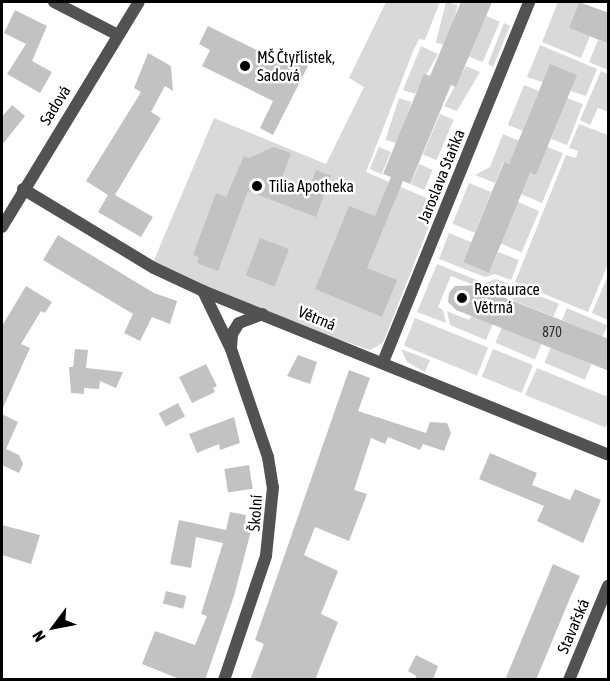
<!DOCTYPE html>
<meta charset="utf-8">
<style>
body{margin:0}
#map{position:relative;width:610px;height:681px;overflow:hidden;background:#fff;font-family:"Asap Condensed",sans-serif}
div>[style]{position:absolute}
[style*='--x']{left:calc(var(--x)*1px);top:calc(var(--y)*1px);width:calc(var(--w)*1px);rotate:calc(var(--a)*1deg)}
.green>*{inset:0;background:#d9d9d9;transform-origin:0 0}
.building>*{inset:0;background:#c2c2c2;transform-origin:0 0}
.street>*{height:12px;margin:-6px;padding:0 6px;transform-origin:6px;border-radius:6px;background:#525252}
.dots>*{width:16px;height:16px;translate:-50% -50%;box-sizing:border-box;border:3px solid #fff;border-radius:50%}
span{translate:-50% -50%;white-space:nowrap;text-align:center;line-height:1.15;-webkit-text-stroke:5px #fff;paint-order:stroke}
.number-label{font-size:14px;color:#303030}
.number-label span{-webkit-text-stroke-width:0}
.poi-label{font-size:16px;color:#000}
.left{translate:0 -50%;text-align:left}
.street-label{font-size:16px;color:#000}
.frame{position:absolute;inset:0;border:3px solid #000;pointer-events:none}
.north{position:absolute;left:24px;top:597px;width:60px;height:60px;-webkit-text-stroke:4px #fff;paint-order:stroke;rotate:238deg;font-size:16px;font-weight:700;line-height:24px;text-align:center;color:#000}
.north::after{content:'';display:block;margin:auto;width:21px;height:27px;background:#000;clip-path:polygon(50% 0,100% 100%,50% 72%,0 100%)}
</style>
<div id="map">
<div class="green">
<div style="clip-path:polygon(386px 2px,440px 2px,425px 40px,419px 39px,414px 49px,366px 172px,438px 203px,383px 343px,370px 350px,177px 284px,152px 265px,214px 118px,326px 164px,364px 87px,349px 78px)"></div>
<div style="left:446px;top:2px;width:12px;height:42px;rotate:14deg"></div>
<div style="clip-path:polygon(558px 2px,579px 2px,569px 28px,590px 36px,581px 58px,542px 42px)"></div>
<div style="left:486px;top:16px;width:15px;height:44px;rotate:23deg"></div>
<div style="clip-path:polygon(504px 23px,510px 26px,493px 67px,488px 64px)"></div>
<div style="clip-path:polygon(598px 40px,608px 44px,608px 70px,589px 62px)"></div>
<div style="clip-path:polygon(540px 45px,597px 69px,586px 96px,527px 77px)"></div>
<div style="clip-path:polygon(421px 46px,438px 54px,415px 94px,403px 90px)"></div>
<div style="clip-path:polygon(466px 66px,480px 72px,457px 111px,444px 106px)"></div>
<div style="clip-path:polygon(601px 71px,608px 74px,608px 112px,598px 108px,590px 125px,580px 120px)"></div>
<div style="left:524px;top:85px;width:16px;height:43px;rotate:22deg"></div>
<div style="left:399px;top:98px;width:13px;height:44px;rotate:18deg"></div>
<div style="left:567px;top:98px;width:17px;height:44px;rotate:21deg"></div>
<div style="left:440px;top:114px;width:15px;height:44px;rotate:23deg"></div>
<div style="clip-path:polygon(579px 124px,608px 135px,608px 264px,588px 312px,515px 282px,566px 155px,576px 158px,578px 151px,569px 148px)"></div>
<div style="clip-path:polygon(503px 134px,519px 141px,509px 164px,503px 162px,495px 183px,475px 175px,490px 167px)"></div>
<div style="left:379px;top:147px;width:13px;height:24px;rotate:23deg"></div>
<div style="clip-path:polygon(547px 147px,563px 153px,542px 203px,521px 194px,530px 173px,536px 175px)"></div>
<div style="left:419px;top:164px;width:15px;height:22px;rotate:23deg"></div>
<div style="left:469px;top:183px;width:24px;height:44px;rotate:22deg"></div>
<div style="left:518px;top:202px;width:23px;height:45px;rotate:23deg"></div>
<div style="clip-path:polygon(449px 233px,471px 242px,463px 262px,489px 273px,498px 252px,519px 260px,511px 280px,495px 274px,485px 277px,439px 259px)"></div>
<div style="clip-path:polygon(437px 264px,484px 283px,496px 279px,509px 284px,504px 297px,451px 276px,438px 307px,443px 310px,446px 323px,417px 312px)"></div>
<div style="clip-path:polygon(608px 275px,608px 320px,592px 313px)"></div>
<div style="left:517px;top:287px;width:45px;height:14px;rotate:22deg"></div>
<div style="left:567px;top:308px;width:44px;height:13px;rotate:23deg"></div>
<div style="clip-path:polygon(447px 311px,469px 320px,472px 315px,493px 323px,486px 340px,450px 325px)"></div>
<div style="left:415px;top:318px;width:79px;height:30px;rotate:22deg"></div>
<div style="left:502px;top:327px;width:43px;height:17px;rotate:23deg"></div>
<div style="left:551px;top:347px;width:44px;height:17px;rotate:23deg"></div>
<div style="clip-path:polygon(401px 349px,430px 360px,425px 372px,407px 362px)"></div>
<div style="left:493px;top:349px;width:43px;height:30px;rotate:22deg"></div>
<div style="clip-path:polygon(537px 368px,608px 397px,608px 425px,604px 427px,525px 395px)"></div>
</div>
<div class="building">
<div style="clip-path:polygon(461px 2px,492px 2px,456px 87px,451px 85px,410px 184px,403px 181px,367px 268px,397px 280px,382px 317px,315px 289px,349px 206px,375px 216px,391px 177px,383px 174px,424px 74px,430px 76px)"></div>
<div style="clip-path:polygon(579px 2px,609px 13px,609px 44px,569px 28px)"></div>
<div style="clip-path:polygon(15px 10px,47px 26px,32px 61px,52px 72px,40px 93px,7px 74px,26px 44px,4px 33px)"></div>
<div style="clip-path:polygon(208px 26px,293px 68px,296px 60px,308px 66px,273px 135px,260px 128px,273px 101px,202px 66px,210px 50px,199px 44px)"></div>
<div style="clip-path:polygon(148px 53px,171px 66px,173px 91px,165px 86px,151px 112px,161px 118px,115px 195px,153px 217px,141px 237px,98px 212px,108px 195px,86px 181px,141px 92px,134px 88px)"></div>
<div style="clip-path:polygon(550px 64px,577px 75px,536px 175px,530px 173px,489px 273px,463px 262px,504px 162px,509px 164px)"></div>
<div style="clip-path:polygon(12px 105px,25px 116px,2px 145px,2px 117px)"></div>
<div style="clip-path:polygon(273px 147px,291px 153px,282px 178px,309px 188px,316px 170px,331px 176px,316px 217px,248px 191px,218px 271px,197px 263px,199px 257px,193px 255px,216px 193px,226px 197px,244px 156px,249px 158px)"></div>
<div style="clip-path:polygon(58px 235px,154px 293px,177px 301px,170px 324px,152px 317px,140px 341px,124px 333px,133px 314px,43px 260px)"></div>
<div style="left:260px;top:238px;width:31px;height:40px;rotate:21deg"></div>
<div style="clip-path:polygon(484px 285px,483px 289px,609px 339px,609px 371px,456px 310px,448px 302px,449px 293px,455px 286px)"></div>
<div style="clip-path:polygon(26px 286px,52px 302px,45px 313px,41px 311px,21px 344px,30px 348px,2px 410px,2px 326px)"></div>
<div style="clip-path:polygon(75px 349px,88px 350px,86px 368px,123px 372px,116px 388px,100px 381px,99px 389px,84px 388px,84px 394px,71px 393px,69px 367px,73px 367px)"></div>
<div style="clip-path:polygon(298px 355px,317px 362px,310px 384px,287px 376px)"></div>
<div style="clip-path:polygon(206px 364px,217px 386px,213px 388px,215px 392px,192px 403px,179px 377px)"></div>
<div style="clip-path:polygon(349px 370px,370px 378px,358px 411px,426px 433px,430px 422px,447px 423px,451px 433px,444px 451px,423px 444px,420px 450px,388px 437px,385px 444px,371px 438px,354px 490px,367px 494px,349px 541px,315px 527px,304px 555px,338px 571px,321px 614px,338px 622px,315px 680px,250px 680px,264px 644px,255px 640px)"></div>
<div style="left:178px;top:403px;width:15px;height:22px;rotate:62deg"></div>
<div style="clip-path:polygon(2px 414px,18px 422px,6px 449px,19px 455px,23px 464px,19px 473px,2px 465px)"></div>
<div style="clip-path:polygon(234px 417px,240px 443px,220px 450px,219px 444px,197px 453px,189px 434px)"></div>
<div style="clip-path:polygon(490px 453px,537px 473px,532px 485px,570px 500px,575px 489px,601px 500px,583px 543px,537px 521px,544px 506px,479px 479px)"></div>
<div style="left:249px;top:465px;width:24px;height:25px;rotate:81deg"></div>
<div style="clip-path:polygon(230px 512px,246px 515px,245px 522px,253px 523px,234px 596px,205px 680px,182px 680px,142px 664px,155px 631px,195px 645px,207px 616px,201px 614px,223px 543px,196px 537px,191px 568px,170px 564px,179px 520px,226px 530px)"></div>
<div style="clip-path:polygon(2px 525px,40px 535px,31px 564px,2px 555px)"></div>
<div style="clip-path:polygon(553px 564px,580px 576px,570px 598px,536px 680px,505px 680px)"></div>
<div style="left:166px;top:591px;width:21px;height:13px;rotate:14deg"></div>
<div style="clip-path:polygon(416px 655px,438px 666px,433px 680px,415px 680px,416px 676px,408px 671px)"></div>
</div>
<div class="street">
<div style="--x:54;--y:2;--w:72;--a:27.3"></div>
<div style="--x:23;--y:189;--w:153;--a:31.1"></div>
<div style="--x:154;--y:268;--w:54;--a:25.1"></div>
<div style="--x:203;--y:291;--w:437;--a:22"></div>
<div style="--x:2;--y:227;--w:263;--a:-58.7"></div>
<div style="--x:203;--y:291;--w:64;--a:64.2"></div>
<div style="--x:231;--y:349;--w:114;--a:71.1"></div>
<div style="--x:268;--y:457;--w:30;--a:81"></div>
<div style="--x:273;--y:487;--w:69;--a:95.8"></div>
<div style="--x:266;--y:556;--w:131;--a:108.7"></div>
<div style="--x:231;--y:348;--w:14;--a:-86"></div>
<div style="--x:232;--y:334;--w:13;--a:-58"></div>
<div style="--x:239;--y:323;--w:25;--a:-21"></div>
<div style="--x:383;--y:362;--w:388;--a:-67.9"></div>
<div style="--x:569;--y:680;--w:102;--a:-67.5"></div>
</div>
<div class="dots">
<div style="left:245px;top:66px;background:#000"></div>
<div style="left:257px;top:186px;background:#000"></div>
<div style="left:462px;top:298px;background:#000"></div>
</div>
<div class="number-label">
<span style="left:552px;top:332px">870</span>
</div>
<div class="poi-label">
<span class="left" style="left:257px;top:66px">MŠ Čtyřlístek,<br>Sadová</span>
<span class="left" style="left:269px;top:186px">Tilia Apotheka</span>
<span class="left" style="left:474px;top:298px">Restaurace<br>Větrná</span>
</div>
<div class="street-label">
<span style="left:55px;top:105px;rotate:-58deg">Sadová</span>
<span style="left:441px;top:176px;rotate:-68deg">Jaroslava Staňka</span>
<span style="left:317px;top:318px;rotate:22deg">Větrná</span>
<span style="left:255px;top:513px;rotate:-86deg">Školní</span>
<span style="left:573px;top:626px;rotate:-67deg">Stavařská</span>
</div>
<div class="frame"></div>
<div class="north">N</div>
</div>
